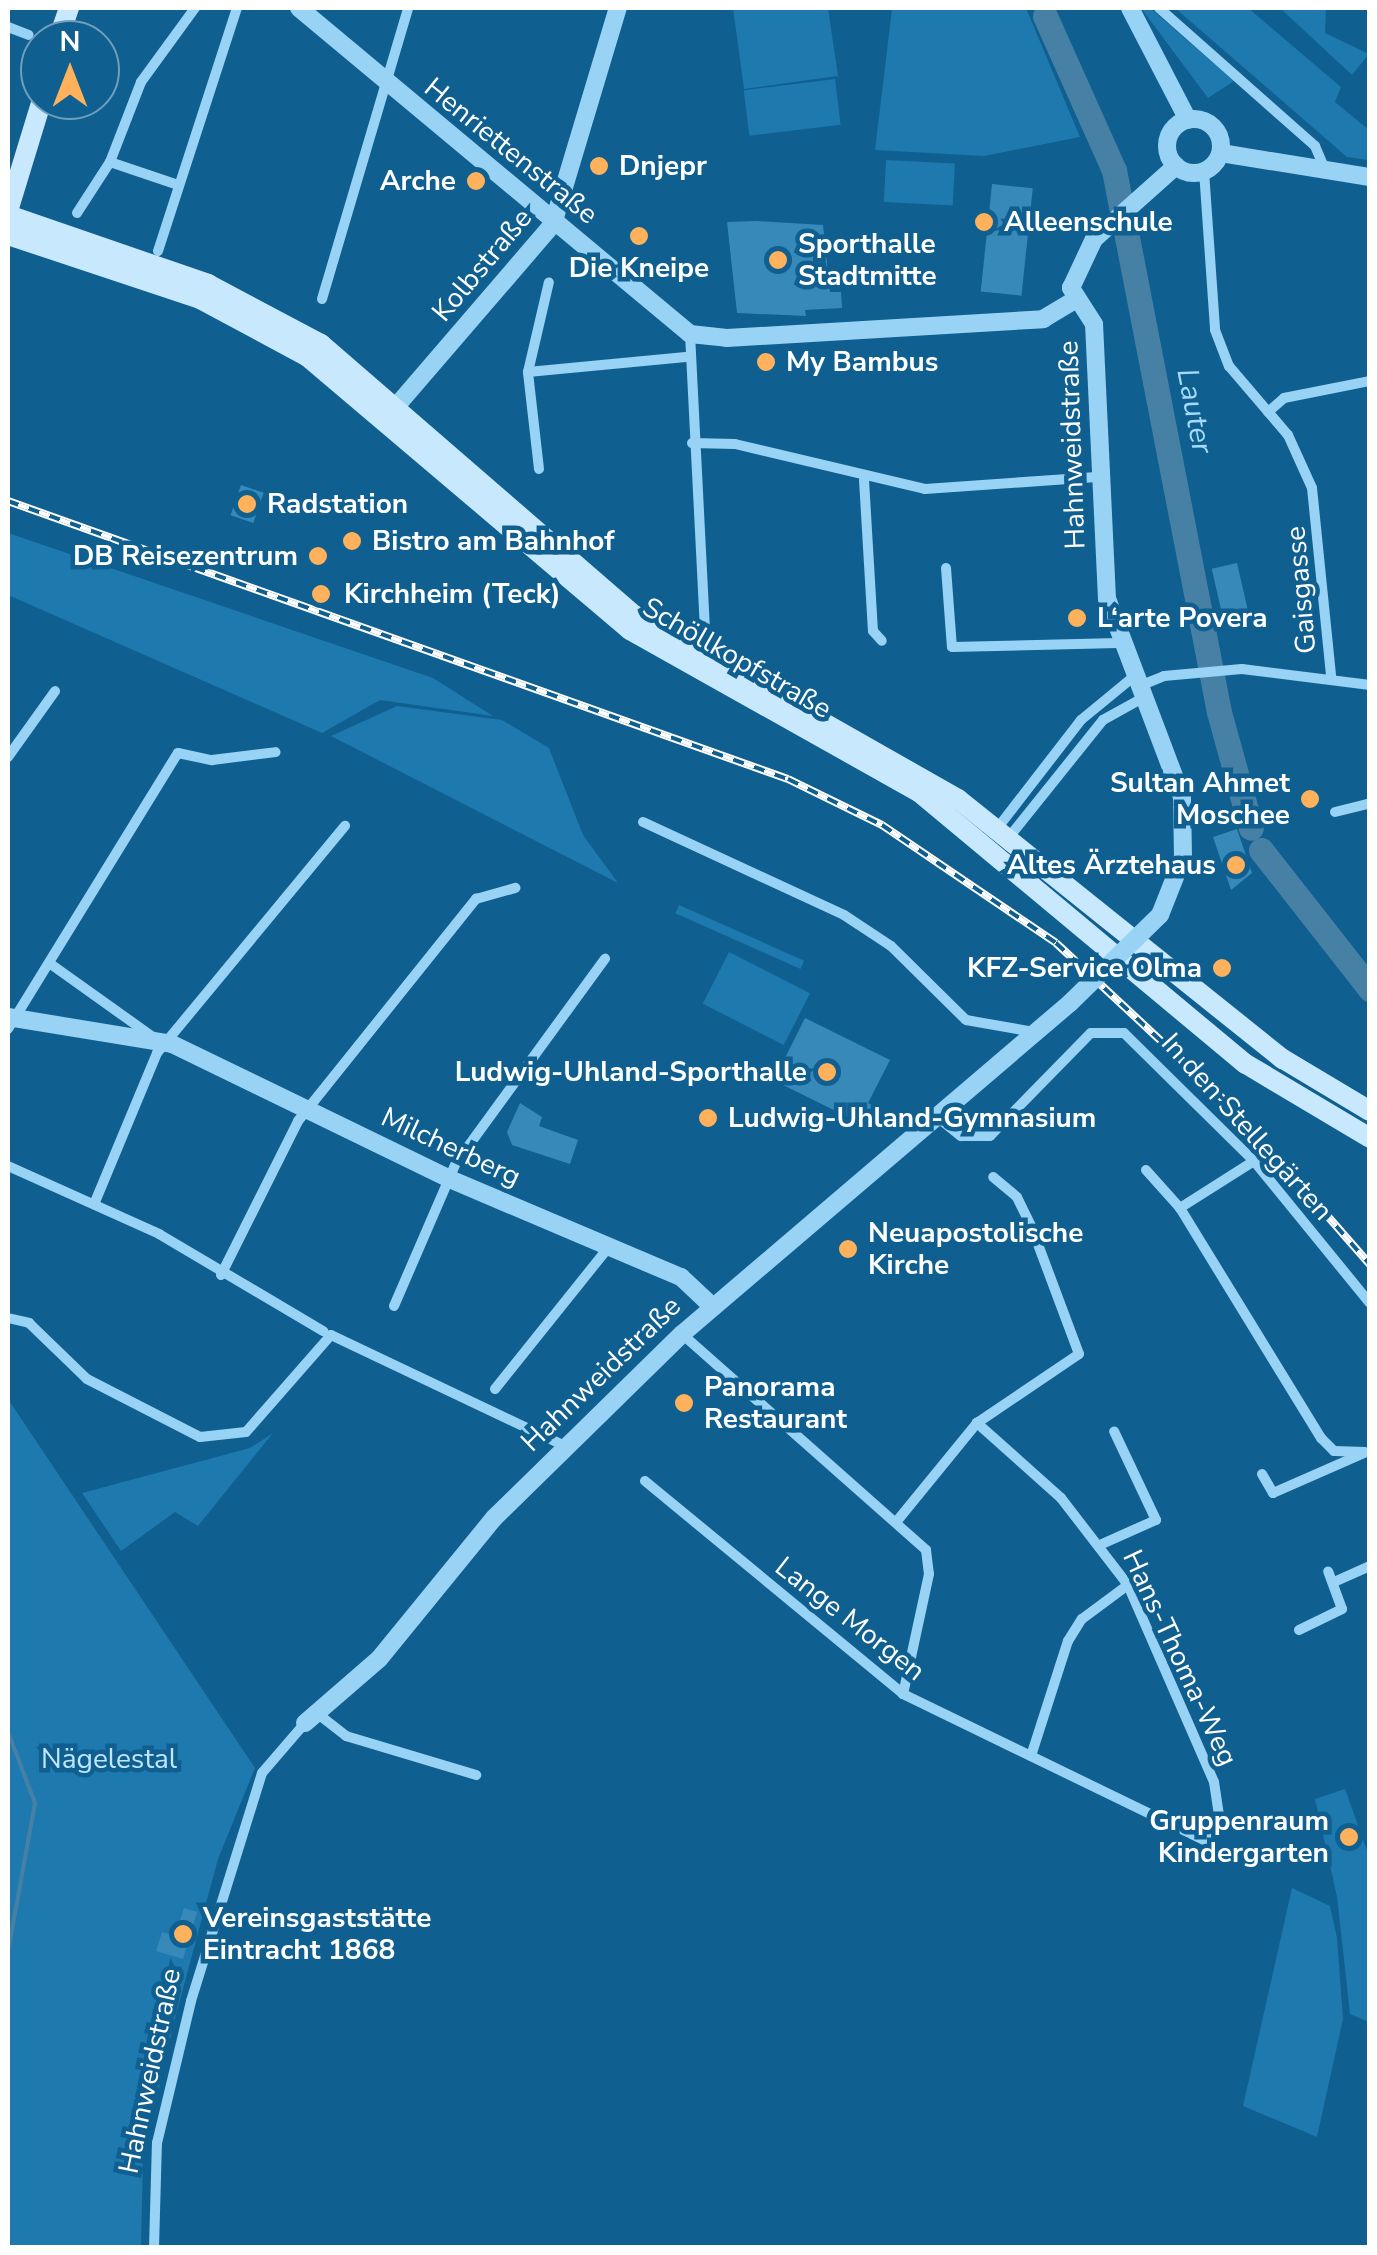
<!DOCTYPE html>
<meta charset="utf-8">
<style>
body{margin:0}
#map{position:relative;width:1377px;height:2255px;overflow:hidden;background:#0f5f90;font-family:"Nunito Sans",sans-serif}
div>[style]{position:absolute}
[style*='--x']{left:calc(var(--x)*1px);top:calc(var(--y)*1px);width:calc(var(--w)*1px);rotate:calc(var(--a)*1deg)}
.green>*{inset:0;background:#1d79ae;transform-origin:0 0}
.stream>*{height:4px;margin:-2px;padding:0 2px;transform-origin:2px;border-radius:2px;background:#4681a5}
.river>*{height:25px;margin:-12.5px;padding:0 12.5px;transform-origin:12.5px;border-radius:12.5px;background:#4681a5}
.building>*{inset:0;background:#3789b9;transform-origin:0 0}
.minor>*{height:10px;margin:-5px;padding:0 5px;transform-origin:5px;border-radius:5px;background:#98d2f4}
.tertiary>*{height:18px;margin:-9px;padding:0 9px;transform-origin:9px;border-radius:9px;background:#98d2f4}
.tertiary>.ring{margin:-9px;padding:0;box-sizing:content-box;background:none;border:18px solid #98d2f4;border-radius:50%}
.secondary>*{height:20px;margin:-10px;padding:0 10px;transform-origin:10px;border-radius:10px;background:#c8e8fd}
.rail>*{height:8px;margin-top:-4px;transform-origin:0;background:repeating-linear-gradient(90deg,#0f5f90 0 11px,#fff 0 22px);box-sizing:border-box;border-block:2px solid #fff}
.tertiary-bridge>*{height:18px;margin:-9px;padding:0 9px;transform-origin:9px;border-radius:9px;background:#98d2f4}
.dots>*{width:28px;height:28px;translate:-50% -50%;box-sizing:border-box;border:5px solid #0f5f90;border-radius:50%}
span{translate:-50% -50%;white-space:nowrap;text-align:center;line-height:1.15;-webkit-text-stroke:9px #0f5f90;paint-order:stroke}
.street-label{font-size:28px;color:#fff}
.poi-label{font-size:28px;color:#fff;font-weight:700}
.left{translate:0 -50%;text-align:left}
.right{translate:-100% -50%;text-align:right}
.park-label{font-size:28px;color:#c0e7fe}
.water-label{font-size:30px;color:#a4dbfb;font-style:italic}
.frame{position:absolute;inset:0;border:10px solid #fff;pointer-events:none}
.north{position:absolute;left:20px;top:20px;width:100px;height:100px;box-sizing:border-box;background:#0f5f90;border:2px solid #6f9fbc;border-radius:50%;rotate:0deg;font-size:28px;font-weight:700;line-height:40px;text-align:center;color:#fff}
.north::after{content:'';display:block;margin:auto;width:35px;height:45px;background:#ffb25b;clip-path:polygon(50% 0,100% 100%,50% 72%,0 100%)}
</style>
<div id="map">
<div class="green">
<div style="clip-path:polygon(733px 8px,828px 8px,838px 76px,744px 89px)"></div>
<div style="clip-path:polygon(1026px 8px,1080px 137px,984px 156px,875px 150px,892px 9px)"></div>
<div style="clip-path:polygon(1141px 8px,1150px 8px,1234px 81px,1208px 98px)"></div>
<div style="clip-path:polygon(1175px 8px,1248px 8px,1341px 87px,1335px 102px,1369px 130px,1369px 160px,1347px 157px)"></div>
<div style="clip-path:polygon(1280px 8px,1326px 8px,1325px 33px,1369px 54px,1352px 75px)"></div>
<div style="left:835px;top:79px;width:46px;height:92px;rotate:83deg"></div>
<div style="left:886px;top:160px;width:69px;height:42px;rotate:3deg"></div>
<div style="clip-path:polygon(8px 533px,433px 678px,493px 716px,380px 700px,322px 733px,8px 595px)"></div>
<div style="clip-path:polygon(397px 706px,502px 720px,549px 748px,583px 835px,618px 883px,331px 736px)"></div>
<div style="left:679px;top:905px;width:137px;height:9px;rotate:24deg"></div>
<div style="left:729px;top:952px;width:91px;height:58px;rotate:27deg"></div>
<div style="clip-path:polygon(8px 1399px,255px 1768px,218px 1859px,173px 2026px,143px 2162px,141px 2247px,8px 2247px)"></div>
<div style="clip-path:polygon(273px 1433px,198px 1526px,175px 1512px,121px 1551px,82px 1493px,250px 1448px)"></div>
<div style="clip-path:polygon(1345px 1789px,1369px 1856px,1369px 2022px,1350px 2014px,1337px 1897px,1315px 1799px)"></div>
<div style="clip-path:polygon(1292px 1888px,1330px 1906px,1337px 1938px,1343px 2019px,1317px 2137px,1243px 2106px)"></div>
</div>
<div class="stream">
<div style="--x:8;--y:1732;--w:76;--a:69.2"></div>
<div style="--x:35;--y:1803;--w:151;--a:100.3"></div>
</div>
<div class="river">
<div style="--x:1045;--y:16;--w:169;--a:65.9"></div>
<div style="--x:1114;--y:170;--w:552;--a:79.04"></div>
<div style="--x:1219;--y:712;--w:120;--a:74.6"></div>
<div style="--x:1261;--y:850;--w:177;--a:51.9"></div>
</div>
<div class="building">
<div style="left:992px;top:184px;width:41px;height:108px;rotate:6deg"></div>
<div style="clip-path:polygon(756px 221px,823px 225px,830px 292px,841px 292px,842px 308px,805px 310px,806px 316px,737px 313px,727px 222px)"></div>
<div style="left:241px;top:485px;width:24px;height:32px;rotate:19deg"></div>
<div style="left:1237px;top:563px;width:53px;height:26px;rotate:77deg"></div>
<div style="clip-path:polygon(1237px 829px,1252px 873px,1231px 890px,1213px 837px)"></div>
<div style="clip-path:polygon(805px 1018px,890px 1060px,868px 1103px,878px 1108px,862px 1124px,767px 1077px,774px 1063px,781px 1066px)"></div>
<div style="clip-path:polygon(520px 1103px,542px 1117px,539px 1126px,578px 1140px,570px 1164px,512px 1145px,507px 1132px)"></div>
<div style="clip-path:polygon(184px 1908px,197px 1912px,183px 1959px,156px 1951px,162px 1932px,175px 1936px)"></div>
</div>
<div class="minor">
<div style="--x:1159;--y:8;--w:208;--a:41.5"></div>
<div style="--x:1315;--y:146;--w:25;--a:67"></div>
<div style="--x:8;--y:27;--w:22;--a:21"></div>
<div style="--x:110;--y:162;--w:72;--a:18.7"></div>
<div style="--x:1204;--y:171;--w:159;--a:86"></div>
<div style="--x:1215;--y:330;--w:39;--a:69"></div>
<div style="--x:1229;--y:366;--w:91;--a:49.5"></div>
<div style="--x:1288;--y:435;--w:58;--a:65.6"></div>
<div style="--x:1312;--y:488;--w:188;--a:84.2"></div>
<div style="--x:77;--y:213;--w:61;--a:-57.1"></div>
<div style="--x:110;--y:162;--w:86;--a:-68.8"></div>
<div style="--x:141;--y:82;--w:92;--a:-53.9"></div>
<div style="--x:158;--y:251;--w:256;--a:-72"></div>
<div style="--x:322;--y:299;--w:303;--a:-73.5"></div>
<div style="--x:690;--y:334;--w:292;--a:87.1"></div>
<div style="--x:528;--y:372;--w:161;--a:-5.4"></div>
<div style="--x:1268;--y:412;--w:21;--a:-41"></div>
<div style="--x:1284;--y:398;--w:88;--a:-11.2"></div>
<div style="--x:692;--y:443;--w:43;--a:1.3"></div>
<div style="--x:735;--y:444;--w:195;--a:13.3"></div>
<div style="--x:925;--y:489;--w:172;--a:-4"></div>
<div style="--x:539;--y:469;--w:98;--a:-96.5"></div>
<div style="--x:528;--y:372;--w:92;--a:-76.9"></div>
<div style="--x:864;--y:480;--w:151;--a:86.6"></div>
<div style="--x:873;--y:631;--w:13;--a:48"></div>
<div style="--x:946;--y:568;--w:79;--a:85.7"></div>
<div style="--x:952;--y:647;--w:166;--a:-1.4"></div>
<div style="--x:1137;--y:687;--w:29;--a:-22"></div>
<div style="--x:1164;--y:676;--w:78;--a:-5.1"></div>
<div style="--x:1242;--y:669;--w:129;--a:7.1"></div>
<div style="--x:8;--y:757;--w:81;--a:-54.5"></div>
<div style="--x:1335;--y:812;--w:36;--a:-14"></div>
<div style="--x:643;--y:822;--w:221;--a:24.8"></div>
<div style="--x:844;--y:915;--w:56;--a:33.4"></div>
<div style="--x:891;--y:946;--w:105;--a:44.6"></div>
<div style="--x:966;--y:1020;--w:69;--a:10"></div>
<div style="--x:996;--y:830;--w:139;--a:-52.3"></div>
<div style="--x:1081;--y:720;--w:66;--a:-39.5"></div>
<div style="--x:1006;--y:841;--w:155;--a:-51.3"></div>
<div style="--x:1103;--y:720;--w:43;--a:-28.9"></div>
<div style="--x:52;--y:965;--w:124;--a:35.5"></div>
<div style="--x:8;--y:1029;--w:324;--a:-58.4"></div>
<div style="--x:178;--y:753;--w:35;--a:12"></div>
<div style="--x:212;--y:760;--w:64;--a:-7.1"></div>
<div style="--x:936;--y:1116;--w:32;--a:39"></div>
<div style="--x:961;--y:1136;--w:29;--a:0"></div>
<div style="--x:990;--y:1136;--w:144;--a:-45.6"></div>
<div style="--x:1091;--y:1033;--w:33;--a:0"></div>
<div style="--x:1124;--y:1033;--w:182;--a:44.6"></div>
<div style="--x:1254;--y:1161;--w:183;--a:50.8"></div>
<div style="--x:1254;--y:1161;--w:88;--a:147.6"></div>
<div style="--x:1180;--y:1208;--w:270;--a:58.5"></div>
<div style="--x:1321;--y:1438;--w:18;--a:45"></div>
<div style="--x:1334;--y:1451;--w:31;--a:2"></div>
<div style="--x:8;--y:1166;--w:166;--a:24.2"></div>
<div style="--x:159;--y:1234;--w:191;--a:30.6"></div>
<div style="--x:1146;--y:1170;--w:51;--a:48.2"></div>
<div style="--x:95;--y:1202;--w:161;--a:-67.4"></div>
<div style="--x:157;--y:1053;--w:295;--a:-50.4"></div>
<div style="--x:221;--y:1275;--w:172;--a:-63.4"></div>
<div style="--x:298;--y:1121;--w:285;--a:-51.3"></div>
<div style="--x:476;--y:899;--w:41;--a:-15.8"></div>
<div style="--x:394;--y:1306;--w:156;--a:-66.6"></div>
<div style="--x:456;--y:1163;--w:253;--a:-53.9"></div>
<div style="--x:8;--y:1318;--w:22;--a:13"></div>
<div style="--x:29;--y:1323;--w:81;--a:44"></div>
<div style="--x:87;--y:1379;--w:127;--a:27.2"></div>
<div style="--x:200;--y:1437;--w:46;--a:-6.2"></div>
<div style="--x:246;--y:1432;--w:129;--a:-48.8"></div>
<div style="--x:331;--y:1335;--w:259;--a:25.4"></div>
<div style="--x:682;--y:1334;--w:326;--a:41.5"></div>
<div style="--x:926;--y:1550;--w:24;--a:83"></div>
<div style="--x:929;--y:1574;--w:123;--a:102.2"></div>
<div style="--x:495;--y:1389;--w:179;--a:-51.3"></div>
<div style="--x:1262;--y:1474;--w:22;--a:60"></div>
<div style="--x:1273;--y:1493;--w:99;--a:-23.7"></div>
<div style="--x:645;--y:1481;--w:335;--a:39.5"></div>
<div style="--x:903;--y:1694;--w:339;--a:25.9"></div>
<div style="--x:1208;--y:1842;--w:23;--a:-59"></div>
<div style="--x:1220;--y:1822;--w:40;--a:-98.5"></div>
<div style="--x:1214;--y:1782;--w:215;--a:-113.6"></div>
<div style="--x:1128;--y:1585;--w:110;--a:-127.6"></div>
<div style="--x:1061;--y:1498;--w:113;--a:-138.2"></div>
<div style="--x:897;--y:1521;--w:127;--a:-50.8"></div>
<div style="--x:977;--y:1423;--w:123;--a:-34.1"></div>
<div style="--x:1079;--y:1354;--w:134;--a:-110.5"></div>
<div style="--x:1032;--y:1228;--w:34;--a:-116"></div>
<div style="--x:1017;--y:1197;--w:31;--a:-140"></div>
<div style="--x:1102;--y:1544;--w:59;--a:-24"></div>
<div style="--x:1156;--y:1520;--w:98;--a:-115.3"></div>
<div style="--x:1334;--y:1582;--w:39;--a:-24"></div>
<div style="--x:1299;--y:1630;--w:48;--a:-26"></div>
<div style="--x:1342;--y:1609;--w:40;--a:-110.2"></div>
<div style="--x:318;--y:1714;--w:36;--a:38"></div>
<div style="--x:346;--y:1736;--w:136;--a:16.7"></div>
<div style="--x:1031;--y:1756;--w:121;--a:-72.2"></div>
<div style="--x:1068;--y:1641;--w:26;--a:-58"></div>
<div style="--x:1082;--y:1619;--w:57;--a:-36.5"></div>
<div style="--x:154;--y:2248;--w:105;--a:-88.4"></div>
<div style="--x:157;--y:2143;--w:146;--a:-76.5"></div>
<div style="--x:191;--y:2001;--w:239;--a:-72.7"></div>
<div style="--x:262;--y:1773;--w:66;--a:-49.3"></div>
</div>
<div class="tertiary">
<div style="--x:299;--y:8;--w:509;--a:39.82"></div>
<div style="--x:690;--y:334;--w:37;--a:6"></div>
<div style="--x:727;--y:338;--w:317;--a:-3.4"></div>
<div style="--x:1043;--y:319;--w:39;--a:-31"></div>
<div style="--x:1130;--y:8;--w:126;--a:62.6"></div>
<div class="ring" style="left:1167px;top:119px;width:36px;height:36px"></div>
<div style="--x:1221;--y:153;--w:151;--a:9.2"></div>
<div style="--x:387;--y:417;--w:255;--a:-49.3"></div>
<div style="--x:553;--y:224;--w:226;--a:-73.3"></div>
<div style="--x:1160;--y:915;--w:62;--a:-68.4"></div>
<div style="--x:1183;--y:857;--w:60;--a:-91"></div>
<div style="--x:1182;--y:797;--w:212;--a:-110.7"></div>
<div style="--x:1107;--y:599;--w:275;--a:-92.7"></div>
<div style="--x:1094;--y:324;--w:43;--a:-122.6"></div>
<div style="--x:1071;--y:288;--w:54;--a:-64.9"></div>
<div style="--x:1094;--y:239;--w:110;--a:-41.7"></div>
<div style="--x:8;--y:1017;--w:166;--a:9.3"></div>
<div style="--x:172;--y:1044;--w:311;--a:25.9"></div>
<div style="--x:452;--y:1180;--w:249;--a:23"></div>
<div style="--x:681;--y:1277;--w:44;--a:43.2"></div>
<div style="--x:305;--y:1723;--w:98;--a:-40.9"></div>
<div style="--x:379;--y:1659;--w:182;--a:-50.8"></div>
<div style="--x:494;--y:1518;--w:263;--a:-44.4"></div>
<div style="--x:682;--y:1334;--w:510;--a:-40.47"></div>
</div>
<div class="secondary">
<div style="--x:58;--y:40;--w:34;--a:-71"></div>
<div style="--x:8;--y:211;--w:116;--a:-73"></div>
<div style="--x:8;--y:215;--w:212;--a:19"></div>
<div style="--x:208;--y:284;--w:128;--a:28"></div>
<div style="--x:321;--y:344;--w:414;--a:40.9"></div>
<div style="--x:634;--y:615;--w:373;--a:29.6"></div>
<div style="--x:958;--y:799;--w:416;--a:38.7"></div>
<div style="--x:1283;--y:1059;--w:101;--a:30.9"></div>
<div style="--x:8;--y:235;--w:202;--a:18.4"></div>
<div style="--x:200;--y:299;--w:123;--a:28.2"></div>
<div style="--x:308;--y:357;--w:422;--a:40.3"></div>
<div style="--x:630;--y:630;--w:331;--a:29.3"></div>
<div style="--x:919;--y:792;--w:425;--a:39.8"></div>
<div style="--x:1246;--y:1064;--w:144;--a:30.8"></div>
</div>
<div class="rail">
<div style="--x:8;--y:501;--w:828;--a:19.62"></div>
<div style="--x:788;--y:779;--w:105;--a:26.1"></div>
<div style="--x:882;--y:825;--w:210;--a:34.1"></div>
<div style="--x:1056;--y:943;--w:245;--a:43"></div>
<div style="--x:1235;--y:1110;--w:206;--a:48.9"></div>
</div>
<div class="tertiary-bridge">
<div style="--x:1070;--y:1003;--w:126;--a:-44.4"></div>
</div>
<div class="dots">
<div style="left:599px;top:166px;background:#ffb25b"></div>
<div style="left:476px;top:181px;background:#ffb25b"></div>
<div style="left:984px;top:222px;background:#ffb25b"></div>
<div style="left:639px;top:236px;background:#ffb25b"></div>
<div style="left:778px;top:260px;background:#ffb25b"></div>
<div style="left:766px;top:362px;background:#ffb25b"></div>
<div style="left:247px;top:504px;background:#ffb25b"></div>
<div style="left:352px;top:541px;background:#ffb25b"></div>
<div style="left:318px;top:556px;background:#ffb25b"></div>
<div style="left:321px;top:594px;background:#ffb25b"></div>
<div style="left:1077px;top:618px;background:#ffb25b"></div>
<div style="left:1310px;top:799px;background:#ffb25b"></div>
<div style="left:1236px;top:865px;background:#ffb25b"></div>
<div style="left:1222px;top:968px;background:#ffb25b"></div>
<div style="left:827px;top:1072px;background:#ffb25b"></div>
<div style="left:708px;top:1118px;background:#ffb25b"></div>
<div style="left:848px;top:1249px;background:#ffb25b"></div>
<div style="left:684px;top:1403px;background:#ffb25b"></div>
<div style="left:1349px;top:1837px;background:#ffb25b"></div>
<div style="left:183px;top:1934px;background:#ffb25b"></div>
</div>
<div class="street-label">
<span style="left:511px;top:151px;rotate:39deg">Henriettenstraße</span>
<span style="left:482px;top:265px;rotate:-50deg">Kolbstraße</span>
<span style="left:1072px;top:445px;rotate:-92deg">Hahnweidstraße</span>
<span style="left:1301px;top:590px;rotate:-95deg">Gaisgasse</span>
<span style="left:737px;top:658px;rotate:30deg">Schöllkopfstraße</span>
<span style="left:1247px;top:1127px;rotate:48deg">In den Stellegärten</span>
<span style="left:451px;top:1147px;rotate:25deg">Milcherberg</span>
<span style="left:601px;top:1374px;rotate:-44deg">Hahnweidstraße</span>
<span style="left:850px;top:1619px;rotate:38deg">Lange Morgen</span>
<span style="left:1180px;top:1658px;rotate:65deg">Hans-Thoma-Weg</span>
<span style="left:150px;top:2071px;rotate:-78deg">Hahnweidstraße</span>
</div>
<div class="poi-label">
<span class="left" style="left:619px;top:166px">Dnjepr</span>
<span class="right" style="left:456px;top:181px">Arche</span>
<span class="left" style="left:1004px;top:222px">Alleenschule</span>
<span class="left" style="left:798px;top:260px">Sporthalle<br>Stadtmitte</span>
<span style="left:639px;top:268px">Die Kneipe</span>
<span class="left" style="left:786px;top:362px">My Bambus</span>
<span class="left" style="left:267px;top:504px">Radstation</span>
<span class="left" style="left:372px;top:541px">Bistro am Bahnhof</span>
<span class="right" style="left:298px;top:556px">DB Reisezentrum</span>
<span class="left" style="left:344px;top:594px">Kirchheim (Teck)</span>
<span class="left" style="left:1097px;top:618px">L‘arte Povera</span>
<span class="right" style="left:1290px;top:799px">Sultan Ahmet<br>Moschee</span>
<span class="right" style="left:1216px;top:865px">Altes Ärztehaus</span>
<span class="right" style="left:1202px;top:968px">KFZ-Service Olma</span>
<span class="right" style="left:807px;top:1072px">Ludwig-Uhland-Sporthalle</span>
<span class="left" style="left:728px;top:1118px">Ludwig-Uhland-Gymnasium</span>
<span class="left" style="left:868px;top:1249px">Neuapostolische<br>Kirche</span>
<span class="left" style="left:704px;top:1403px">Panorama<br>Restaurant</span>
<span class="right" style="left:1329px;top:1837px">Gruppenraum<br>Kindergarten</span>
<span class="left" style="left:203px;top:1934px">Vereinsgaststätte<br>Eintracht 1868</span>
</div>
<div class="park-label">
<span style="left:109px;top:1759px">Nägelestal</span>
</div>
<div class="water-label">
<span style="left:1194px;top:411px;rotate:79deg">Lauter</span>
</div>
<div class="frame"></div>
<div class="north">N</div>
</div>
